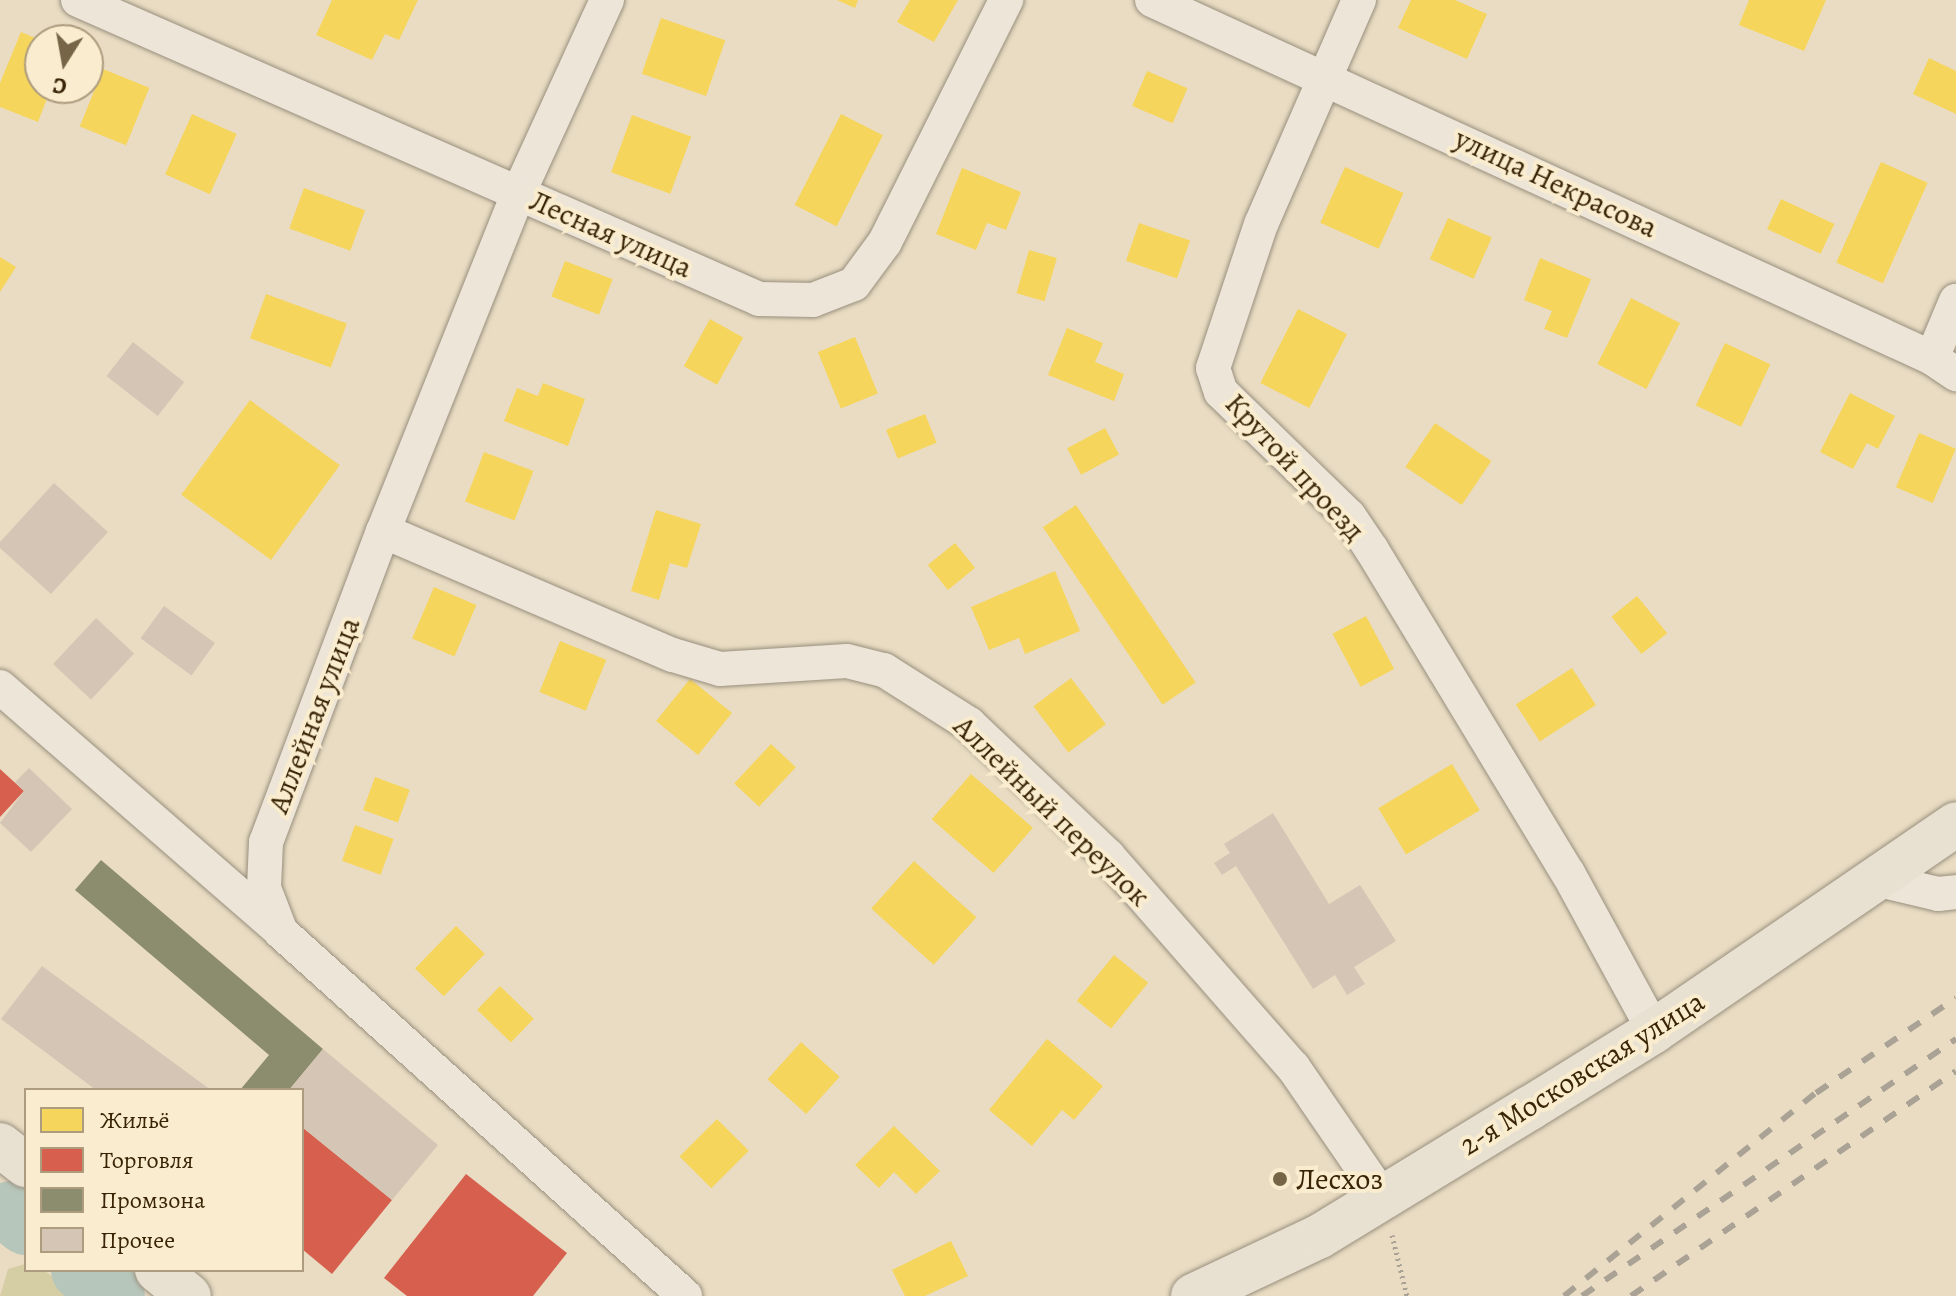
<!DOCTYPE html>
<meta charset="utf-8">
<style>
body{margin:0}
#map{position:relative;width:1956px;height:1296px;overflow:hidden;background:#e9dcc3;font-family:Alegreya,serif}
div>[style]{position:absolute}
[style*='--x']{left:calc(var(--x)*1px);top:calc(var(--y)*1px);width:calc(var(--w)*1px);rotate:calc(var(--a)*1deg)}
.green>*{inset:0;background:#d5cda3}
.homes>*{inset:0;background:#f6d55c;transform-origin:0 0}
.shops>*{inset:0;background:#d6604d}
.industry>*{inset:0;background:#8c8c6e}
.river>*{height:62px;margin:-31px;padding:0 31px;transform-origin:31px;border-radius:31px;background:#b7c6bb}
.building>*{inset:0;background:#d5c5b5;transform-origin:0 0}
.path>*{height:5px;margin-top:-2.5px;transform-origin:0;background:repeating-linear-gradient(90deg,#a9a295 0 2px,transparent 0 6px)}
.roads{filter:drop-shadow(0 0 2px #998f7d) drop-shadow(0 0 2px #998f7d)}
.minor>*{height:34px;margin:-17px;padding:0 17px;transform-origin:17px;border-radius:17px;background:#ece5d8}
.major>*{height:44px;margin:-22px;padding:0 22px;transform-origin:22px;border-radius:22px;background:#e8e1d2}
.rail>*{height:6px;margin-top:-3px;transform-origin:0;background:repeating-linear-gradient(90deg,#a9a295 0 14px,transparent 0 28px)}
.dots>*{width:22px;height:22px;translate:-50% -50%;box-sizing:border-box;border:4px solid #faecce;border-radius:50%}
span{translate:-50% -50%;white-space:nowrap;text-align:center;line-height:1.15;-webkit-text-stroke:8px #faecce;paint-order:stroke}
.street-label{font-size:30px;color:#392506}
.poi-label{font-size:30px;color:#392506}
.left{translate:0 -50%;text-align:left}
.legend{position:absolute;left:24px;top:1088px;width:280px;height:184px;box-sizing:border-box;background:#faecce;border:2px solid #ad9c7e;margin:0;padding:10px 14px;list-style:none;font-size:24px;color:#392506}
.legend li{display:flex;align-items:center;gap:16px;height:40px}
.legend b{width:40px;border:2px solid #ad9c7e}
.north{position:absolute;left:24px;top:24px;width:80px;height:80px;box-sizing:border-box;background:#faecce;border:2px solid #ad9c7e;border-radius:50%;rotate:191deg;font-size:22px;font-weight:700;line-height:32px;text-align:center;color:#392506}
.north::after{content:'';display:block;margin:auto;width:28px;height:36px;background:#776548;clip-path:polygon(50% 0,100% 100%,50% 72%,0 100%)}
</style>
<div id="map">
<div class="green">
<div style="clip-path:polygon(25px 1264px,26px 1270px,44px 1270px,76px 1296px,0 1296px,8px 1269px)"></div>
</div>
<div class="homes">
<div style="clip-path:polygon(332px 0,418px 0,399px 40px,385px 34px,372px 60px,316px 35px)"></div>
<div style="clip-path:polygon(837px 0,858px 0,855px 8px)"></div>
<div style="clip-path:polygon(910px 0,958px 0,934px 42px,897px 22px)"></div>
<div style="clip-path:polygon(1411px 0,1455px 0,1487px 14px,1467px 59px,1398px 28px)"></div>
<div style="clip-path:polygon(1749px 0,1826px 0,1804px 51px,1739px 25px)"></div>
<div style="left:661px;top:18px;width:68px;height:59px;rotate:19deg"></div>
<div style="clip-path:polygon(21px 32px,40px 40px,40px 88px,51px 88px,38px 122px,0 107px,0 83px)"></div>
<div style="clip-path:polygon(1929px 58px,1956px 71px,1956px 114px,1913px 94px)"></div>
<div style="left:103px;top:69px;width:50px;height:62px;rotate:22deg"></div>
<div style="left:1147px;top:71px;width:44px;height:38px;rotate:23deg"></div>
<div style="left:192px;top:114px;width:49px;height:66px;rotate:24deg"></div>
<div style="left:841px;top:114px;width:47px;height:102px;rotate:27deg"></div>
<div style="left:632px;top:115px;width:63px;height:61px;rotate:20deg"></div>
<div style="left:1881px;top:162px;width:51px;height:110px;rotate:24deg"></div>
<div style="left:1345px;top:167px;width:64px;height:61px;rotate:24deg"></div>
<div style="clip-path:polygon(962px 168px,1021px 192px,1006px 230px,987px 223px,976px 250px,936px 234px)"></div>
<div style="left:304px;top:188px;width:65px;height:43px;rotate:20deg"></div>
<div style="left:1781px;top:199px;width:59px;height:33px;rotate:25deg"></div>
<div style="left:1448px;top:218px;width:48px;height:45px;rotate:24deg"></div>
<div style="left:1139px;top:223px;width:54px;height:40px;rotate:19deg"></div>
<div style="left:1029px;top:250px;width:29px;height:45px;rotate:16deg"></div>
<div style="clip-path:polygon(0 257px,16px 267px,0 292px)"></div>
<div style="clip-path:polygon(1540px 258px,1591px 279px,1567px 338px,1544px 329px,1552px 311px,1524px 300px)"></div>
<div style="left:565px;top:261px;width:51px;height:38px;rotate:21deg"></div>
<div style="left:266px;top:294px;width:86px;height:47px;rotate:20deg"></div>
<div style="left:1631px;top:298px;width:55px;height:74px;rotate:27deg"></div>
<div style="left:1298px;top:309px;width:55px;height:83px;rotate:27deg"></div>
<div style="left:710px;top:319px;width:38px;height:54px;rotate:29deg"></div>
<div style="clip-path:polygon(1067px 328px,1103px 343px,1095px 362px,1124px 374px,1114px 401px,1048px 375px)"></div>
<div style="left:855px;top:337px;width:61px;height:40px;rotate:68deg"></div>
<div style="left:1725px;top:343px;width:50px;height:69px;rotate:25deg"></div>
<div style="clip-path:polygon(543px 383px,585px 399px,568px 446px,504px 421px,517px 388px,538px 396px)"></div>
<div style="clip-path:polygon(1850px 393px,1895px 416px,1878px 449px,1867px 443px,1853px 469px,1820px 452px)"></div>
<div style="left:250px;top:400px;width:111px;height:117px;rotate:36deg"></div>
<div style="left:925px;top:414px;width:31px;height:42px;rotate:68deg"></div>
<div style="left:1435px;top:423px;width:68px;height:53px;rotate:34deg"></div>
<div style="left:1105px;top:428px;width:30px;height:43px;rotate:62deg"></div>
<div style="left:1919px;top:433px;width:40px;height:59px;rotate:23deg"></div>
<div style="left:484px;top:452px;width:53px;height:53px;rotate:21deg"></div>
<div style="left:1076px;top:505px;width:214px;height:40px;rotate:56deg"></div>
<div style="clip-path:polygon(656px 510px,701px 524px,687px 568px,670px 563px,659px 600px,631px 591px)"></div>
<div style="left:955px;top:543px;width:32px;height:35px;rotate:51deg"></div>
<div style="clip-path:polygon(1055px 571px,1080px 631px,1025px 654px,1019px 638px,989px 650px,971px 607px)"></div>
<div style="left:434px;top:587px;width:46px;height:56px;rotate:23deg"></div>
<div style="left:1637px;top:596px;width:48px;height:33px;rotate:51deg"></div>
<div style="left:1366px;top:616px;width:60px;height:38px;rotate:62deg"></div>
<div style="left:560px;top:641px;width:50px;height:55px;rotate:22deg"></div>
<div style="left:1572px;top:668px;width:44px;height:67px;rotate:57deg"></div>
<div style="left:1071px;top:678px;width:58px;height:47px;rotate:53deg"></div>
<div style="left:690px;top:679px;width:54px;height:54px;rotate:39deg"></div>
<div style="left:771px;top:744px;width:34px;height:54px;rotate:43deg"></div>
<div style="left:1452px;top:764px;width:54px;height:86px;rotate:59deg"></div>
<div style="left:971px;top:774px;width:82px;height:60px;rotate:41deg"></div>
<div style="left:375px;top:777px;width:37px;height:35px;rotate:20deg"></div>
<div style="left:355px;top:825px;width:41px;height:38px;rotate:20deg"></div>
<div style="left:914px;top:861px;width:84px;height:64px;rotate:42deg"></div>
<div style="left:456px;top:926px;width:40px;height:59px;rotate:44deg"></div>
<div style="left:1114px;top:955px;width:44px;height:59px;rotate:39deg"></div>
<div style="left:500px;top:986px;width:47px;height:33px;rotate:44deg"></div>
<div style="clip-path:polygon(1047px 1039px,1103px 1086px,1074px 1120px,1062px 1110px,1032px 1146px,989px 1110px)"></div>
<div style="left:801px;top:1042px;width:52px;height:50px;rotate:42deg"></div>
<div style="left:717px;top:1119px;width:45px;height:53px;rotate:45deg"></div>
<div style="clip-path:polygon(894px 1126px,940px 1171px,916px 1194px,894px 1172px,879px 1188px,855px 1165px)"></div>
<div style="clip-path:polygon(951px 1241px,968px 1276px,925px 1296px,905px 1296px,892px 1270px)"></div>
</div>
<div class="shops">
<div style="clip-path:polygon(0 769px,24px 791px,0 817px)"></div>
<div style="clip-path:polygon(302px 1127px,392px 1200px,332px 1274px,302px 1249px)"></div>
<div style="clip-path:polygon(466px 1174px,567px 1253px,533px 1296px,407px 1296px,384px 1278px)"></div>
</div>
<div class="industry">
<div style="clip-path:polygon(101px 860px,323px 1049px,289px 1090px,240px 1090px,269px 1055px,75px 890px)"></div>
</div>
<div class="river">
<div style="--x:11;--y:1212;--w:19;--a:39"></div>
<div style="--x:82;--y:1270;--w:41;--a:39.1"></div>
</div>
<div class="building">
<div style="left:133px;top:342px;width:65px;height:43px;rotate:38deg"></div>
<div style="clip-path:polygon(54px 483px,108px 532px,51px 594px,0 548px,0 542px)"></div>
<div style="left:164px;top:606px;width:63px;height:40px;rotate:36deg"></div>
<div style="left:96px;top:618px;width:52px;height:63px;rotate:43deg"></div>
<div style="clip-path:polygon(29px 768px,72px 809px,31px 852px,0 823px,24px 791px,15px 782px)"></div>
<div style="clip-path:polygon(1273px 813px,1329px 904px,1360px 885px,1396px 941px,1354px 967px,1365px 984px,1347px 995px,1335px 975px,1313px 989px,1236px 866px,1222px 875px,1214px 863px,1230px 853px,1224px 844px)"></div>
<div style="clip-path:polygon(42px 966px,211px 1090px,96px 1090px,1px 1019px)"></div>
<div style="clip-path:polygon(323px 1049px,438px 1145px,392px 1200px,302px 1127px,302px 1090px,289px 1090px)"></div>
</div>
<div class="path">
<div style="--x:1392;--y:1235;--w:63;--a:76.2"></div>
</div>
<div class="roads">
<div class="minor">
<div style="--x:78;--y:0;--w:744;--a:23.7"></div>
<div style="--x:759;--y:299;--w:54;--a:1.1"></div>
<div style="--x:813;--y:300;--w:44;--a:-21.3"></div>
<div style="--x:854;--y:284;--w:52;--a:-53.6"></div>
<div style="--x:885;--y:242;--w:271;--a:-63.4"></div>
<div style="--x:607;--y:0;--w:213;--a:114.6"></div>
<div style="--x:518;--y:194;--w:363;--a:111.8"></div>
<div style="--x:383;--y:531;--w:332;--a:110.6"></div>
<div style="--x:266;--y:842;--w:46;--a:92.5"></div>
<div style="--x:264;--y:888;--w:47;--a:68.9"></div>
<div style="--x:281;--y:932;--w:544;--a:42.02"></div>
<div style="--x:1152;--y:0;--w:858;--a:24.65"></div>
<div style="--x:1932;--y:358;--w:29;--a:34"></div>
<div style="--x:1359;--y:0;--w:244;--a:113.6"></div>
<div style="--x:1261;--y:224;--w:152;--a:108.4"></div>
<div style="--x:1213;--y:368;--w:25;--a:72"></div>
<div style="--x:1221;--y:392;--w:178;--a:44.1"></div>
<div style="--x:1349;--y:516;--w:41;--a:55.9"></div>
<div style="--x:1372;--y:550;--w:378;--a:58.8"></div>
<div style="--x:1568;--y:873;--w:180;--a:61.4"></div>
<div style="--x:1932;--y:358;--w:62;--a:-67.2"></div>
<div style="--x:383;--y:531;--w:315;--a:23.2"></div>
<div style="--x:673;--y:655;--w:49;--a:16.6"></div>
<div style="--x:720;--y:669;--w:127;--a:-3.6"></div>
<div style="--x:847;--y:661;--w:38;--a:14"></div>
<div style="--x:884;--y:670;--w:101;--a:32.4"></div>
<div style="--x:969;--y:724;--w:192;--a:43.5"></div>
<div style="--x:1108;--y:856;--w:281;--a:48.8"></div>
<div style="--x:1293;--y:1067;--w:159;--a:55.5"></div>
<div style="--x:0;--y:687;--w:369;--a:41"></div>
<div style="--x:1875;--y:879;--w:65;--a:13.4"></div>
<div style="--x:1938;--y:894;--w:18;--a:-6"></div>
</div>
<div class="major">
<div style="--x:0;--y:1145;--w:33;--a:38"></div>
<div style="--x:157;--y:1270;--w:41;--a:39.1"></div>
<div style="--x:1193;--y:1296;--w:140;--a:-25.3"></div>
<div style="--x:1320;--y:1236;--w:246;--a:-31.4"></div>
<div style="--x:1530;--y:1108;--w:146;--a:-31.8"></div>
<div style="--x:1654;--y:1031;--w:366;--a:-34.4"></div>
</div>
</div>
<div class="rail">
<div style="--x:1564;--y:1296;--w:324;--a:-38.9"></div>
<div style="--x:1816;--y:1093;--w:169;--a:-34.2"></div>
<div style="--x:1582;--y:1296;--w:454;--a:-34.5"></div>
<div style="--x:1631;--y:1296;--w:395;--a:-34.7"></div>
</div>
<div class="dots">
<div style="left:1280px;top:1179px;background:#776548"></div>
</div>
<div class="street-label">
<span style="left:1556px;top:183px;rotate:25deg">улица Некрасова</span>
<span style="left:611px;top:234px;rotate:24deg">Лесная улица</span>
<span style="left:1295px;top:467px;rotate:47deg">Крутой проезд</span>
<span style="left:314px;top:715px;rotate:-69deg">Аллейная улица</span>
<span style="left:1052px;top:811px;rotate:44deg">Аллейный переулок</span>
<span style="left:1582px;top:1073px;rotate:-32deg">2-я Московская улица</span>
</div>
<div class="poi-label">
<span class="left" style="left:1296px;top:1179px">Лесхоз</span>
</div>
<ul class="legend">
<li><b style="height:22px;background:#f6d55c"></b>Жильё</li>
<li><b style="height:22px;background:#d6604d"></b>Торговля</li>
<li><b style="height:22px;background:#8c8c6e"></b>Промзона</li>
<li><b style="height:22px;background:#d5c5b5"></b>Прочее</li>
</ul>
<div class="north">С</div>
</div>
